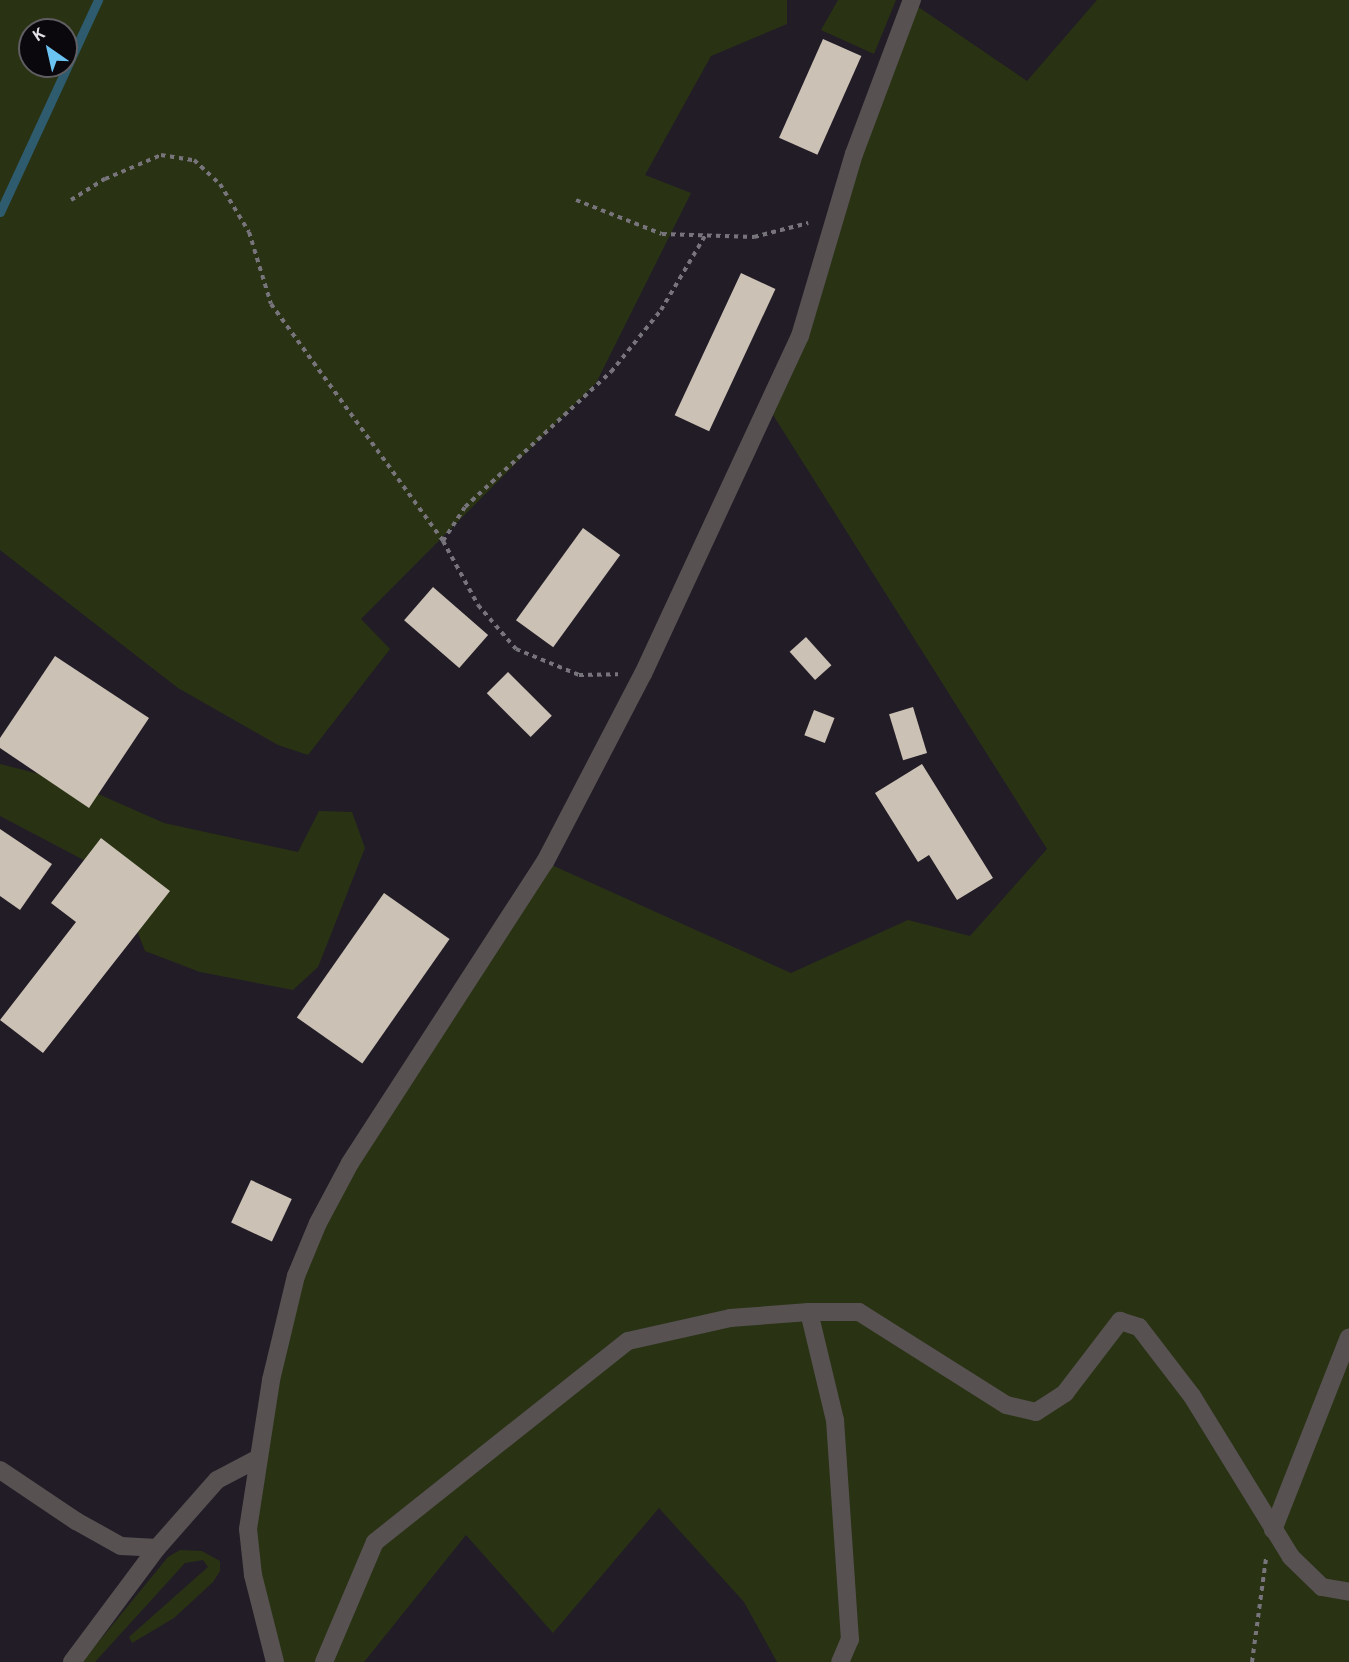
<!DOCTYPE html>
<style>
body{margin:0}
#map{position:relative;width:1349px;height:1662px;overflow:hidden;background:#221c26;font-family:"DM Sans",sans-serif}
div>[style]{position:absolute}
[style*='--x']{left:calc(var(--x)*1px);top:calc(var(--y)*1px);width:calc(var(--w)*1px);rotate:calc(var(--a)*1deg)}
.green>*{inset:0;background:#293314}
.stream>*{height:9px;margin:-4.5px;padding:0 4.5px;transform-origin:4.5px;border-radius:4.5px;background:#2e5c6e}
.building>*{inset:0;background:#cbc1b5;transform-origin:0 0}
.path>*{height:4px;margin-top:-2px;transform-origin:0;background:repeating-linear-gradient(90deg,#78747c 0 4.5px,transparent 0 9px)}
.minor>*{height:18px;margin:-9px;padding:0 9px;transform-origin:9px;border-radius:9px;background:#585152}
span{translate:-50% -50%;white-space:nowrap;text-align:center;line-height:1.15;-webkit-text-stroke:6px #0a080c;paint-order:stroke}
.north{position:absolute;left:18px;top:18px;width:60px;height:60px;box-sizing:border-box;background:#0a080c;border:2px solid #605e63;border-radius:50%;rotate:326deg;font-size:16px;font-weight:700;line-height:24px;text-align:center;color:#e2dfe6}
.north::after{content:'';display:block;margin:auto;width:21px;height:27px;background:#6bc3f2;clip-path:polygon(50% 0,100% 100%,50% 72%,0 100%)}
</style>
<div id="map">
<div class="green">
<div style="clip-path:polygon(evenodd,0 0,787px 0,787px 24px,711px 56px,645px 175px,691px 193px,596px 383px,361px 619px,390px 649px,308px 755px,278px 745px,178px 688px,0 550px,0 0,30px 30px,66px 30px,66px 66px,30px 66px,30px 30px)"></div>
<div style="clip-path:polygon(838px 0,896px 0,874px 54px,821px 30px)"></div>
<div style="clip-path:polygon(1097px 0,1349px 0,1349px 1662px,777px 1662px,744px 1602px,659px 1508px,553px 1633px,466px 1535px,364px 1662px,275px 1662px,253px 1575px,257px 1459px,318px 1223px,545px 862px,791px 973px,908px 920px,970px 936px,1047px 849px,768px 407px,911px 2px,1027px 81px)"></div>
<div style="clip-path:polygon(0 764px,71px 782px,164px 823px,298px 852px,319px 811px,352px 812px,365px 848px,318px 967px,293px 990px,200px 972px,145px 951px,116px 877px,0 816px)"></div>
<div style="clip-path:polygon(180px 1550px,202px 1551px,220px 1561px,220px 1571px,213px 1582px,174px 1618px,132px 1643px,129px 1637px,208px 1567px,203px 1560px,185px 1563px,95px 1662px,82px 1662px,168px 1557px)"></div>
</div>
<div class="stream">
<div style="--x:0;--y:212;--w:234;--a:-65.2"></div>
</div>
<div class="building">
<div style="left:823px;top:39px;width:42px;height:108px;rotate:24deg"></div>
<div style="left:741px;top:273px;width:38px;height:157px;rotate:25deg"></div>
<div style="left:583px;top:528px;width:46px;height:114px;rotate:36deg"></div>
<div style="left:433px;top:587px;width:73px;height:44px;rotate:41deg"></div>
<div style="left:806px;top:637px;width:38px;height:22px;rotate:48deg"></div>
<div style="clip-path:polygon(55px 656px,149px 718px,89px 808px,0 748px,0 738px)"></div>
<div style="left:508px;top:672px;width:62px;height:30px;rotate:45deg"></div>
<div style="left:913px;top:707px;width:48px;height:25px;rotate:73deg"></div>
<div style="left:814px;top:710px;width:22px;height:27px;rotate:21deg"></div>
<div style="clip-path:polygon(922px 764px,993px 878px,957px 900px,929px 855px,918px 862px,875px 793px)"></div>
<div style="clip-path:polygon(0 829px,52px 864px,20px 910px,0 896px)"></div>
<div style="clip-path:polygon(101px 838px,170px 891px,43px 1053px,0 1020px,76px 922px,51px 903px)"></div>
<div style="left:384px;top:893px;width:80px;height:152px;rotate:35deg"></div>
<div style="left:251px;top:1180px;width:45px;height:47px;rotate:25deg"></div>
</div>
<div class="path">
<div style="--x:71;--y:200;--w:40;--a:-32"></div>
<div style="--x:105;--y:179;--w:61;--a:-23.2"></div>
<div style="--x:161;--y:155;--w:33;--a:9"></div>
<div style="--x:194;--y:160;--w:35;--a:43"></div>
<div style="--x:220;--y:184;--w:56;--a:58.9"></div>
<div style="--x:249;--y:232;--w:75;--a:73"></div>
<div style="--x:271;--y:304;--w:293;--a:54"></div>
<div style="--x:443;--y:541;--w:73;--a:61.3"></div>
<div style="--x:478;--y:605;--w:58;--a:49.2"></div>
<div style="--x:516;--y:649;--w:68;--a:22.4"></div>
<div style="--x:579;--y:675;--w:39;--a:-1"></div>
<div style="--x:576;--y:200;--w:92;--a:21.6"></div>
<div style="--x:662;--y:234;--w:92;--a:1.9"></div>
<div style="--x:754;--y:237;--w:56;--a:-14.5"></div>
<div style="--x:443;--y:541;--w:40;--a:-57.1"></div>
<div style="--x:465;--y:507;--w:199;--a:-42.8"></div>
<div style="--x:611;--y:372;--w:80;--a:-51.1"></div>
<div style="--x:661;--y:310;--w:86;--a:-59.3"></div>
<div style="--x:1252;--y:1662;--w:104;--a:-82.3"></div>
</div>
<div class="minor">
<div style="--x:809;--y:1312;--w:111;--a:76.5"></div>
<div style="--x:835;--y:1420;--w:220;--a:86.1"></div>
<div style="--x:850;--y:1639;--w:25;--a:113"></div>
<div style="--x:0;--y:1470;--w:92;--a:33.9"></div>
<div style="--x:76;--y:1521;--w:51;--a:29.1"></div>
<div style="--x:121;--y:1546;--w:36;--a:3"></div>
<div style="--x:157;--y:1548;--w:91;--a:-48.6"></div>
<div style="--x:217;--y:1480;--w:45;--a:-27.7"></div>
<div style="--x:1273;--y:1530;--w:207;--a:-68.5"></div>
<div style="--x:72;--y:1662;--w:142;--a:-53.3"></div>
<div style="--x:275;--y:1662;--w:90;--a:-104.2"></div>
<div style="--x:253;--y:1575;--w:46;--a:-96.2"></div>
<div style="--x:248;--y:1529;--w:151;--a:-81.2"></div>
<div style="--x:271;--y:1380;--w:107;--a:-76.5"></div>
<div style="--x:296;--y:1276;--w:57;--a:-67.5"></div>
<div style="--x:318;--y:1223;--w:68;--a:-61.9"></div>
<div style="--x:350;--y:1163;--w:359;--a:-57.1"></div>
<div style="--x:545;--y:862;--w:212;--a:-62.5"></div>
<div style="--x:643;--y:674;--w:373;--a:-65.1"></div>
<div style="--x:800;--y:336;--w:190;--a:-73.5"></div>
<div style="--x:854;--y:154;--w:165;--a:-69.4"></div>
<div style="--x:324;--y:1662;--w:130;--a:-67"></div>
<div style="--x:375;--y:1542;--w:323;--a:-38.5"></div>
<div style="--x:628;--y:1341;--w:105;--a:-12.7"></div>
<div style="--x:730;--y:1318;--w:79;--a:-4.3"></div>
<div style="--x:809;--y:1312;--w:50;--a:0"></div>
<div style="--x:859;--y:1312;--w:174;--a:32.3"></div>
<div style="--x:1006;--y:1405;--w:31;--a:13"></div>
<div style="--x:1036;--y:1412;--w:35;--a:-33"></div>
<div style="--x:1065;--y:1393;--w:91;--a:-52.6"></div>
<div style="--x:1120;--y:1321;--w:20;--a:18"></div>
<div style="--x:1139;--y:1327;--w:87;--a:52.5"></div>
<div style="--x:1192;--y:1396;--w:189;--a:58.4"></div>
<div style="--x:1291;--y:1557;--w:43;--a:44.1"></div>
<div style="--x:1322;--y:1587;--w:27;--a:10"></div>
</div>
<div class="north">K</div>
</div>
